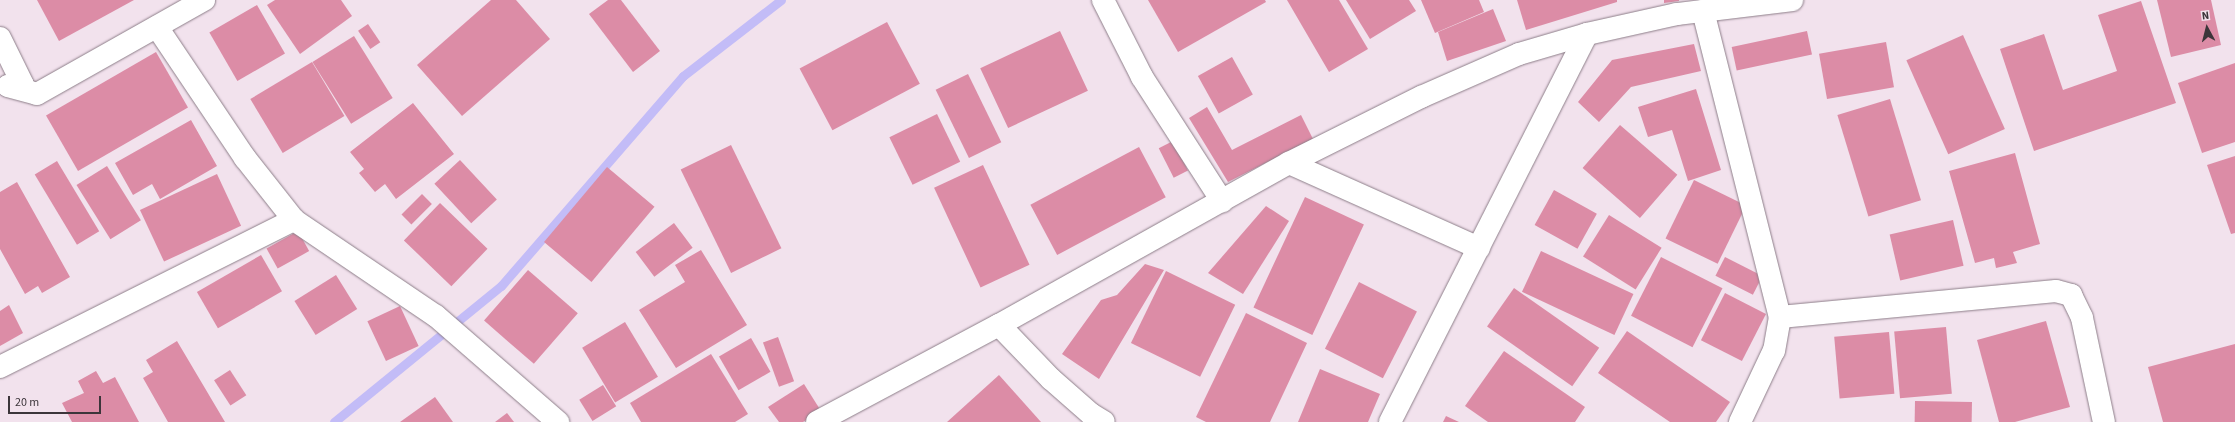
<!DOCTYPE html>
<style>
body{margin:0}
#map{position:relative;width:2235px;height:422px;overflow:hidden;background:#f2e2ed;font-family:"Source Sans 3",sans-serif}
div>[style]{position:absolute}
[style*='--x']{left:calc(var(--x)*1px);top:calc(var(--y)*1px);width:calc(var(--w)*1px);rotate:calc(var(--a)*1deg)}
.stream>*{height:9px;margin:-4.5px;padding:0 4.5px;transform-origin:4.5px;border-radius:4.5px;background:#c3bcf7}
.building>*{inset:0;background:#dc8ca6;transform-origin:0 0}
.roads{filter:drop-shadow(0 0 1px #8d7e89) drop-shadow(0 0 1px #8d7e89)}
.street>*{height:22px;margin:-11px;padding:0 11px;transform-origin:11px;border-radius:11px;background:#fff}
span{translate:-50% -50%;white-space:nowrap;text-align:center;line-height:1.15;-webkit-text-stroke:3px #f2e2ed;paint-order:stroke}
.north{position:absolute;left:2187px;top:8px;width:40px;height:40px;-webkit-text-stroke:3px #f2e2ed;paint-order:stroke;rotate:353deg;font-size:11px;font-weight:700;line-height:16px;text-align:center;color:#3c353a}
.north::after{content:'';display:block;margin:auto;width:14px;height:18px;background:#3c353a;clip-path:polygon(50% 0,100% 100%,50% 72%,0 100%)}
.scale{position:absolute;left:8px;top:396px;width:93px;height:18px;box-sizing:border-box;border:2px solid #3c353a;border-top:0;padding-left:5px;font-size:12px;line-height:14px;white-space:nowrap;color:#3c353a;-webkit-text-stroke:3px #f2e2ed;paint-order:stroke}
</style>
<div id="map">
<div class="stream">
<div style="--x:334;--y:422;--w:215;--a:-39.2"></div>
<div style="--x:501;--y:286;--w:278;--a:-49.1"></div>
<div style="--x:683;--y:76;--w:124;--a:-37.8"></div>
</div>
<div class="building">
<div style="clip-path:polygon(37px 0,134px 0,59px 41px)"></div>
<div style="clip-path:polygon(275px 0,341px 0,352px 16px,300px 54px,267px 5px)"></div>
<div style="clip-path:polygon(491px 0,516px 0,550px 39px,462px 116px,417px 65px)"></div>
<div style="clip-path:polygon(608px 0,621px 0,660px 51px,633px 72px,589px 14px)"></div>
<div style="clip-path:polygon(1148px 0,1265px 0,1266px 2px,1178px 52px)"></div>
<div style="clip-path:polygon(1287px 0,1339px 0,1368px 49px,1329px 72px)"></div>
<div style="clip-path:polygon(1346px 0,1409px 0,1416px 11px,1370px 39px)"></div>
<div style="clip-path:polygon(1421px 0,1479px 0,1484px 12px,1435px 33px)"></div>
<div style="clip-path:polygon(1517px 0,1617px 0,1617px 2px,1526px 30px)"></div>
<div style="clip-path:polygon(1664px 0,1679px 0,1679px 1px,1664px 3px)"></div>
<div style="clip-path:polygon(2157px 0,2211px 0,2221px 45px,2171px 57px)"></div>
<div style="clip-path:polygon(2141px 1px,2176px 103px,2034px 151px,2000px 49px,2044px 34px,2063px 90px,2117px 71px,2098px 15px)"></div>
<div style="left:257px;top:5px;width:56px;height:55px;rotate:60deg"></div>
<div style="clip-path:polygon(1493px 9px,1506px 41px,1447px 61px,1438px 32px)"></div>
<div style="left:887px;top:22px;width:70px;height:99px;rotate:62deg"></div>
<div style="left:368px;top:24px;width:22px;height:12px;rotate:56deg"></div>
<div style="left:1060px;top:31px;width:66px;height:88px;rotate:65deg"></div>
<div style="left:1807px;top:31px;width:24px;height:77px;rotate:78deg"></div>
<div style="left:1963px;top:35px;width:103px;height:62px;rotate:66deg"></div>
<div style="left:354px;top:36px;width:73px;height:49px;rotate:58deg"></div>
<div style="left:1886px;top:42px;width:46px;height:68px;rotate:80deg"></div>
<div style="clip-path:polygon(1694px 44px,1701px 71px,1631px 87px,1599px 122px,1578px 102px,1612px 60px)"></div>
<div style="left:156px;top:52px;width:64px;height:127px;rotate:60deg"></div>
<div style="left:1232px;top:57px;width:43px;height:39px;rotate:61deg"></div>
<div style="left:312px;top:62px;width:63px;height:72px;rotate:59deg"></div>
<div style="clip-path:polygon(2235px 63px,2235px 142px,2202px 153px,2178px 83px)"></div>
<div style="left:968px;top:74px;width:76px;height:36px;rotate:64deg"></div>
<div style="clip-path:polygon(1696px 89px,1721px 170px,1688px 181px,1672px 130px,1648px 137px,1638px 107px)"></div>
<div style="left:1890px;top:99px;width:106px;height:55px;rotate:73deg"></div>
<div style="clip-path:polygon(413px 103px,454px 154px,396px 199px,385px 184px,375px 192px,359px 173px,364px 169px,350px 152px)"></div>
<div style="clip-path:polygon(1207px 107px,1232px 150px,1301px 115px,1313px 139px,1228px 182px,1189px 118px)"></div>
<div style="left:937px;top:114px;width:53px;height:53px;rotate:64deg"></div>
<div style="clip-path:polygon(191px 120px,217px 166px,160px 199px,152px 184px,133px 195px,115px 163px)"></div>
<div style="left:1620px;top:125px;width:76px;height:57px;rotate:41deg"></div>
<div style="left:1173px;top:141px;width:33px;height:16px;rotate:63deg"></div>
<div style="left:731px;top:145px;width:115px;height:56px;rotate:64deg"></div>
<div style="left:1139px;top:147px;width:57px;height:123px;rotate:62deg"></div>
<div style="clip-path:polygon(2015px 153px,2040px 244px,2013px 252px,2017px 263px,1996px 268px,1994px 258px,1975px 263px,1949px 171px)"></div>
<div style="clip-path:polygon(2235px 156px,2235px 233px,2231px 234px,2207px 165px)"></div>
<div style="left:460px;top:160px;width:54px;height:35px;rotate:47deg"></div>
<div style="left:57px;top:161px;width:82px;height:26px;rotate:59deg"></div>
<div style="left:983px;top:165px;width:110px;height:54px;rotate:65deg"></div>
<div style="left:107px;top:166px;width:64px;height:36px;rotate:58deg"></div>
<div style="left:607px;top:167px;width:62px;height:98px;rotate:40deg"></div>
<div style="left:217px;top:174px;width:57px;height:85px;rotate:65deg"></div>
<div style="left:1694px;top:180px;width:58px;height:65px;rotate:26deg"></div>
<div style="clip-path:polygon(17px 182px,70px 277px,42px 293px,38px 286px,25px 294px,0 249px,0 192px)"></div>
<div style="left:1554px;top:190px;width:49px;height:40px;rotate:29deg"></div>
<div style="left:422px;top:194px;width:14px;height:29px;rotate:45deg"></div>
<div style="left:1305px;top:197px;width:65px;height:122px;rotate:25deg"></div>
<div style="left:440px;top:203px;width:66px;height:52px;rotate:44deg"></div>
<div style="clip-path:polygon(1266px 206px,1289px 221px,1243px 294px,1208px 273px)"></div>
<div style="left:1609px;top:215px;width:62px;height:49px;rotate:32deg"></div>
<div style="left:1953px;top:220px;width:47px;height:65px;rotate:77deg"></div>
<div style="left:674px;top:223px;width:31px;height:48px;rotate:53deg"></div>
<div style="left:298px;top:231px;width:23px;height:36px;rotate:61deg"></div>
<div style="clip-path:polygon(701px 250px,747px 325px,676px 368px,639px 310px,685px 282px,675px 265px)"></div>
<div style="left:1541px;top:251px;width:102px;height:45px;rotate:25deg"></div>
<div style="left:261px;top:255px;width:42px;height:74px;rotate:60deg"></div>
<div style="left:1661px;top:257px;width:69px;height:66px;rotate:27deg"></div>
<div style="left:1725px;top:257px;width:42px;height:21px;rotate:27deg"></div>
<div style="clip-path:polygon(1145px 264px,1164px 270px,1099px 379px,1062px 354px,1101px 300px,1117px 295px)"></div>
<div style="left:528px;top:270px;width:66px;height:67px;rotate:41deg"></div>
<div style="left:1166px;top:271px;width:77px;height:80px;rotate:26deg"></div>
<div style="left:336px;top:275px;width:40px;height:49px;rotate:58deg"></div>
<div style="left:1359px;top:282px;width:65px;height:75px;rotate:27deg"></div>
<div style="left:1514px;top:288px;width:104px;height:47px;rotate:35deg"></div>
<div style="left:1725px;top:293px;width:46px;height:53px;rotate:27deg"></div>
<div style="clip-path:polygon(9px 305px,23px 333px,0 346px,0 311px)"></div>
<div style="left:400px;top:306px;width:44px;height:36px;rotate:65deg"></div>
<div style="clip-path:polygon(1246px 313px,1307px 343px,1270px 422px,1206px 422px,1196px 417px)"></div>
<div style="clip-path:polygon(2046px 321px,2070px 407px,2015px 422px,1999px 422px,1977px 340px)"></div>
<div style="left:625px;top:322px;width:64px;height:50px;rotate:59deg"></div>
<div style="left:1946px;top:327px;width:67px;height:52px;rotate:85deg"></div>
<div style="clip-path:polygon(1627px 331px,1730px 402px,1716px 422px,1670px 422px,1598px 373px)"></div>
<div style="left:1889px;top:332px;width:62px;height:55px;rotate:85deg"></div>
<div style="left:778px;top:337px;width:47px;height:16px;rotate:70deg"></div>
<div style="left:751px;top:338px;width:39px;height:37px;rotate:60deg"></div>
<div style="clip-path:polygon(177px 341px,225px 422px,168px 422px,143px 378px,153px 372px,146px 360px)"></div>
<div style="clip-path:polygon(2235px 344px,2235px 422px,2163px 422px,2148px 367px)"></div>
<div style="clip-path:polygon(1504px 351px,1585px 407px,1575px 422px,1488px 422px,1465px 406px)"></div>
<div style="clip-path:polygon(711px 354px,748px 414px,735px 422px,641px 422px,630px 403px)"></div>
<div style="clip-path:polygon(1320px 369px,1380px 394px,1368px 422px,1298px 422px)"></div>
<div style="left:230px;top:370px;width:30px;height:19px;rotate:57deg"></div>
<div style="clip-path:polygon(96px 371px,103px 383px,115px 377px,139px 422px,72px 422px,62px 403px,84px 393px,78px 381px)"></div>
<div style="clip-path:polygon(999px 375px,1041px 422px,947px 422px)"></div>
<div style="clip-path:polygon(804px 384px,821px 411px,803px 422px,779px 422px,768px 407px)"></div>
<div style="left:603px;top:385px;width:25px;height:28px;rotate:58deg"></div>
<div style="clip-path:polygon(435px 397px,453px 422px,400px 422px)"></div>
<div style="left:1915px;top:401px;width:57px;height:21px;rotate:1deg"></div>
<div style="clip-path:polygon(507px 413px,514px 422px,495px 422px)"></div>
<div style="clip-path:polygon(1446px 416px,1459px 422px,1443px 422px)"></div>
</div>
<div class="roads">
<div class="street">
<div style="--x:1103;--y:0;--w:86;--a:63.1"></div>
<div style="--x:1142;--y:77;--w:148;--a:57.2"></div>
<div style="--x:1703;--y:11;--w:316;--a:75.9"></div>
<div style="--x:1780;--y:317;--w:34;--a:100"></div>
<div style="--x:1774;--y:350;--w:80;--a:115.3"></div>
<div style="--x:157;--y:27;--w:158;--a:56.1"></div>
<div style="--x:245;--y:158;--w:79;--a:51.7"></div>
<div style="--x:294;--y:220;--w:171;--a:34.1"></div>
<div style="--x:436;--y:316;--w:162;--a:41"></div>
<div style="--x:0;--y:38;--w:52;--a:63.9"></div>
<div style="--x:23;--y:85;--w:15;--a:176"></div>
<div style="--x:8;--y:86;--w:30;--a:15"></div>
<div style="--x:37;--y:94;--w:192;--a:-29.4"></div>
<div style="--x:1289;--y:163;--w:208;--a:24.1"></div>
<div style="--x:1780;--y:317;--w:277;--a:-5.4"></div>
<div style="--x:2056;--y:291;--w:16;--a:15"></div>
<div style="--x:2071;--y:295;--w:25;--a:64"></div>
<div style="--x:2082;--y:318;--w:106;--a:78.1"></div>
<div style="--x:999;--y:325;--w:75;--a:46.1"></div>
<div style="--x:1051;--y:379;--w:53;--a:41.2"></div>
<div style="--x:1091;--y:414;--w:15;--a:32"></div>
<div style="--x:0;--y:367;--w:329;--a:-26.6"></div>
<div style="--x:817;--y:422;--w:206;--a:-28.1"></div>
<div style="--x:999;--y:325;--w:332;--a:-29.2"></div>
<div style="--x:1289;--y:163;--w:148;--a:-26.6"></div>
<div style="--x:1421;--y:97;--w:107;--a:-23.7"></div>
<div style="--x:1519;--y:54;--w:71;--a:-16.4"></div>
<div style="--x:1587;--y:34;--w:92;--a:-12.5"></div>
<div style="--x:1677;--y:14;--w:116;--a:-6.9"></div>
<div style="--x:1390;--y:422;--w:435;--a:-63.1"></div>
</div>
</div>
<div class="north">N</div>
<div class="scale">20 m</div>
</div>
